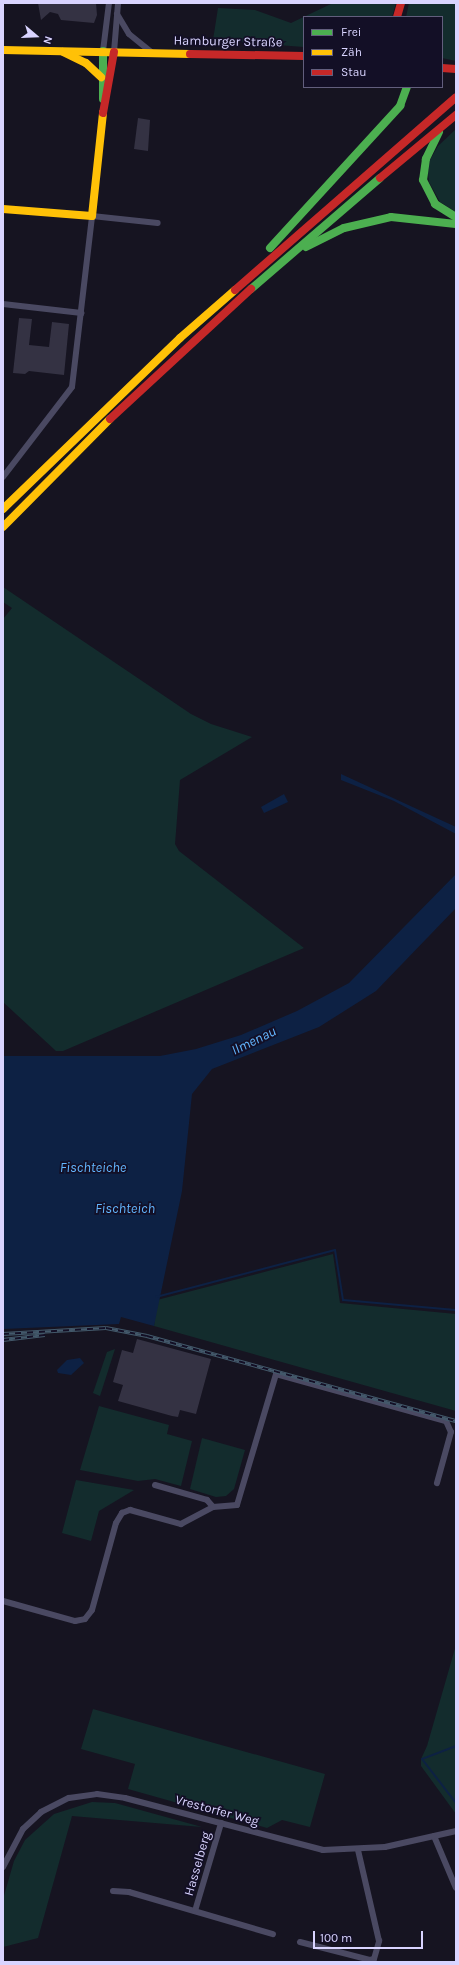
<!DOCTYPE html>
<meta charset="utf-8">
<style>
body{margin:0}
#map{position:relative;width:459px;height:1965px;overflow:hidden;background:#161421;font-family:Karla,sans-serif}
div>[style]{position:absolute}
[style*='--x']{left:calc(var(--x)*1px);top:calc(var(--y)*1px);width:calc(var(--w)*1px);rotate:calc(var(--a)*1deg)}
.green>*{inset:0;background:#132c2d}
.water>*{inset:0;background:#0d2144}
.stream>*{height:2px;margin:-1px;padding:0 1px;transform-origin:1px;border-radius:1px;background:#0d2144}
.building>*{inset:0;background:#343243}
.street>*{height:6px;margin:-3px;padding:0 3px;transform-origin:3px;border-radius:3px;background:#4a4962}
.fast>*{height:8px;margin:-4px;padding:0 4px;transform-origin:4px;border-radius:4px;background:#4caf50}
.slow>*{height:8px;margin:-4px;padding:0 4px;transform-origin:4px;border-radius:4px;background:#ffc107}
.jam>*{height:8px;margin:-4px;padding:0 4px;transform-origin:4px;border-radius:4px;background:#c62828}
.rail>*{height:3.5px;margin-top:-1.75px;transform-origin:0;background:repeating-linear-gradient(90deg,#130f26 0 6px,#43596b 0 12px);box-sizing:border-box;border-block:1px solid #43596b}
span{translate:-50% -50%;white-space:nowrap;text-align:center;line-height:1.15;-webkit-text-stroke:3.5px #130f26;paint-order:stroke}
.street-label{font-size:13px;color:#d9d4ff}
.water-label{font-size:14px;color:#62b6ff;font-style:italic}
.frame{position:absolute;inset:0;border:4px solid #d9d4ff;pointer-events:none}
.legend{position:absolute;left:303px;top:16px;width:140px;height:72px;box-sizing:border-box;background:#130f26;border:1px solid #625e7d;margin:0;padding:5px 7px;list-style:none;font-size:12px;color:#d9d4ff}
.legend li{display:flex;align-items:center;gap:8px;height:20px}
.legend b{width:20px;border:1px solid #625e7d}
.north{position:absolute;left:16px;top:16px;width:40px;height:40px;-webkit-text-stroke:3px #130f26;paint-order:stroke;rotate:109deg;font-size:11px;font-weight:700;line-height:16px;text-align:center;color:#d9d4ff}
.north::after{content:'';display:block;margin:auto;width:14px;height:18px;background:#d9d4ff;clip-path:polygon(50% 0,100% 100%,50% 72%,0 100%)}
.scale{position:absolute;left:313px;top:1931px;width:110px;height:18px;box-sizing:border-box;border:2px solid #d9d4ff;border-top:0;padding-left:5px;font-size:12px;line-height:14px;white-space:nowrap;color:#d9d4ff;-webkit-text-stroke:3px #130f26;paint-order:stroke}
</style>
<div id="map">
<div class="green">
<div style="clip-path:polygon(333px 3px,396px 3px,392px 17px,304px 17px,304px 47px,213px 40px,218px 8px,255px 10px,291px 23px)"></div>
<div style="clip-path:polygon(409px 3px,456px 3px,456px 61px,442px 58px,442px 17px,406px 17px)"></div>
<div style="clip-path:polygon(456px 129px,456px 212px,440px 202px,429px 182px,428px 173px,430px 160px,438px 146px)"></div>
<div style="clip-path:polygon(3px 587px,191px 714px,211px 724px,252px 737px,180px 780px,175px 844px,179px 851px,304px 948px,63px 1051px,56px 1051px,3px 1002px,3px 619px,12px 608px,3px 602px)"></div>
<div style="clip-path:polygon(191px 1093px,157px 1300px,333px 1254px,340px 1303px,456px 1314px,456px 1411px,154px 1326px,155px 1317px,121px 1316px)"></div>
<div style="clip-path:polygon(115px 1349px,100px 1396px,93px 1393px,107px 1352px)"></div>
<div style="clip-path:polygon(99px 1406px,169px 1425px,167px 1434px,192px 1441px,181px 1486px,155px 1479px,138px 1481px,80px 1470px)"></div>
<div style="clip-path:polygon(202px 1438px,245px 1450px,234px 1489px,226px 1496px,216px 1497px,190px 1489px)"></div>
<div style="clip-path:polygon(76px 1480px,134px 1490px,99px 1511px,91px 1541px,62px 1533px)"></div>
<div style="clip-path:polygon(456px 1645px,456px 1814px,421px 1766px,421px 1759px,427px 1746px)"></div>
<div style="clip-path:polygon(93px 1709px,325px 1774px,310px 1827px,282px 1820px,267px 1828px,128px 1789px,135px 1764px,81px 1749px)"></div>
<div style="clip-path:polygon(92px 1802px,115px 1803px,202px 1827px,72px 1816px,38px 1938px,3px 1947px,3px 1899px,14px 1861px,25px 1840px,54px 1814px)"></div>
</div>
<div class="water">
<div style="clip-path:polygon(341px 774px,456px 827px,456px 834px,394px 801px,341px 780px)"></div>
<div style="clip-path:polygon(284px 794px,288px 802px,264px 813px,261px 807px)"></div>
<div style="clip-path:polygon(456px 874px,456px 908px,376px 991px,319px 1027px,212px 1069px,192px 1094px,182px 1191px,154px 1326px,121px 1317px,119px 1324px,3px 1329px,3px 1056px,160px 1056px,196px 1049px,241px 1035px,297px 1011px,349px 983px)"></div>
<div style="clip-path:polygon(80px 1358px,84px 1363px,71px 1375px,58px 1373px,57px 1370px,67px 1360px)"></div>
</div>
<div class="stream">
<div style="--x:156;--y:1297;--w:185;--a:-14.7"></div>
<div style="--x:335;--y:1250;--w:51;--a:80.9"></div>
<div style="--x:343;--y:1300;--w:113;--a:5.1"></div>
<div style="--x:456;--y:1746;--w:36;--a:159"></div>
<div style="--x:422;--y:1759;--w:56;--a:52.3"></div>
</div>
<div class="building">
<div style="clip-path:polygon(38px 3px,96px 3px,97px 15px,94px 23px,61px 20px,58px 14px,50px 12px,41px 20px)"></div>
<div style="clip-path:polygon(138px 118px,150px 120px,148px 151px,134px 149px)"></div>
<div style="clip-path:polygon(19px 318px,32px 319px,29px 345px,49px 347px,52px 322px,69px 324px,64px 375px,29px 371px,25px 374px,13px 373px)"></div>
<div style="clip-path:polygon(137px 1339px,211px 1359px,196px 1414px,180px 1410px,178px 1417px,172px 1416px,118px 1401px,123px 1385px,113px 1382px,122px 1350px,133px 1353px)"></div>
</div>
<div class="street">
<div style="--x:117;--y:14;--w:23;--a:59"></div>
<div style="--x:129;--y:34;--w:28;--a:39"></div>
<div style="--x:103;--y:51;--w:48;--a:-82.9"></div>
<div style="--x:114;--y:52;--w:49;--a:-85.3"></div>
<div style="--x:3;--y:304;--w:79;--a:6.6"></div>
<div style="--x:3;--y:477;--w:113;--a:-52.5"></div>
<div style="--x:72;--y:387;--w:172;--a:-83.3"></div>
<div style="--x:92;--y:216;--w:66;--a:6.1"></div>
<div style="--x:155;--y:1485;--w:54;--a:16.1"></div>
<div style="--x:207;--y:1500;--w:9;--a:49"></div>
<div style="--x:3;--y:1601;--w:75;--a:15.5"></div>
<div style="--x:75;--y:1621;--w:10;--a:-11"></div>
<div style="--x:85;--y:1619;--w:11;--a:-52"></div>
<div style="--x:92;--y:1610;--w:90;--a:-74.6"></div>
<div style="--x:116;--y:1523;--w:12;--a:-59"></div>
<div style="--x:122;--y:1513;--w:9;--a:-21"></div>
<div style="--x:130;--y:1510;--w:53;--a:15.4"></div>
<div style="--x:181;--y:1524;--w:36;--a:-28"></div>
<div style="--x:213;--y:1507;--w:24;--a:-5"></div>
<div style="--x:237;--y:1505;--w:137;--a:-73.4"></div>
<div style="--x:276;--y:1374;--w:176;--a:15.5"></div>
<div style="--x:446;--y:1421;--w:12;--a:66"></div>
<div style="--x:451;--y:1432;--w:53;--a:105.4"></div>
<div style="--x:434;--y:1836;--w:56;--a:67.1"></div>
<div style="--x:3;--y:1867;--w:43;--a:-62.2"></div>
<div style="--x:23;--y:1829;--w:25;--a:-43"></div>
<div style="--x:41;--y:1812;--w:31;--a:-27"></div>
<div style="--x:69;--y:1798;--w:28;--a:-8"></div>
<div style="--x:97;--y:1794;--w:28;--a:8"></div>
<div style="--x:125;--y:1798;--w:205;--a:14.7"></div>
<div style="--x:323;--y:1850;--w:62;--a:-2.8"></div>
<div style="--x:385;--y:1847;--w:73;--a:-12.7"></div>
<div style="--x:113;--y:1891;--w:16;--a:4"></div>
<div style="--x:129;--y:1892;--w:150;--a:16.3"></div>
<div style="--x:195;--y:1911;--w:92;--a:-73.5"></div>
<div style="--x:300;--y:1942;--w:72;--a:14.4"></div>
<div style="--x:370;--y:1960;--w:4;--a:-14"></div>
<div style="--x:374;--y:1959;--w:19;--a:-74"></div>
<div style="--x:379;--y:1941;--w:93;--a:-103"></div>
</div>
<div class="fast">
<div style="--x:103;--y:51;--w:48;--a:90"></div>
<div style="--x:439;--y:132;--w:30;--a:116"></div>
<div style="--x:426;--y:159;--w:21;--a:98"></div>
<div style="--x:423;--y:180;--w:27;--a:63"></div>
<div style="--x:435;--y:204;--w:25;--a:32"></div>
<div style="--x:306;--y:247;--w:42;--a:-26.6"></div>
<div style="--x:344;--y:228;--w:48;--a:-13.2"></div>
<div style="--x:391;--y:217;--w:65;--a:6.1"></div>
<div style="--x:270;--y:248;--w:193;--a:-47.5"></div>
<div style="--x:400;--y:106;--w:20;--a:-70"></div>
<div style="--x:251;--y:289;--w:170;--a:-40.7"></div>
</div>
<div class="slow">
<div style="--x:3;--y:50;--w:187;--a:1.2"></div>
<div style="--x:63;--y:52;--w:25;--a:26"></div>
<div style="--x:86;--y:63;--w:21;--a:43"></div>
<div style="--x:3;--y:209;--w:89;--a:4.5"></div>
<div style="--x:92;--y:216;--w:104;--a:-83.9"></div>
<div style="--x:3;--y:509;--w:246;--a:-44"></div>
<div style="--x:180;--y:338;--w:73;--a:-41.1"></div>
<div style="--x:3;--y:527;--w:152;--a:-45.3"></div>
</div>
<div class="jam">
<div style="--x:397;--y:17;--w:15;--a:-74"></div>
<div style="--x:190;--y:54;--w:114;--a:1"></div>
<div style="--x:442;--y:68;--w:14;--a:4"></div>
<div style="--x:103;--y:113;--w:62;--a:-79.8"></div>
<div style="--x:380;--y:178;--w:99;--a:-39.7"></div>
<div style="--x:235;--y:290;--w:293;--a:-41.1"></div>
<div style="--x:110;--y:419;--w:192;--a:-42.7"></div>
</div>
<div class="rail">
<div style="--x:3;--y:1334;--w:103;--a:-3.3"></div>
<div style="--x:106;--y:1328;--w:42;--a:11"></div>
<div style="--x:147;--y:1336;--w:320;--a:15.4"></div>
<div style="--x:3;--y:1340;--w:42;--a:-6.8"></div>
</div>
<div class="street-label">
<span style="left:228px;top:42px;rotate:1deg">Hamburger Straße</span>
<span style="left:217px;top:1811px;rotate:15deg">Vrestorfer Weg</span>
<span style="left:198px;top:1864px;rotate:-74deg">Hasselberg</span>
</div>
<div class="water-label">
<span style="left:254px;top:1041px;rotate:-26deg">Ilmenau</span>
<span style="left:93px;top:1168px">Fischteiche</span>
<span style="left:125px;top:1209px">Fischteich</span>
</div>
<div class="frame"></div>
<ul class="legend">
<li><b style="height:5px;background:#4caf50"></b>Frei</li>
<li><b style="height:5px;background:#ffc107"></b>Zäh</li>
<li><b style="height:5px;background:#c62828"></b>Stau</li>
</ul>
<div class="north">N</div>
<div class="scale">100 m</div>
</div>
